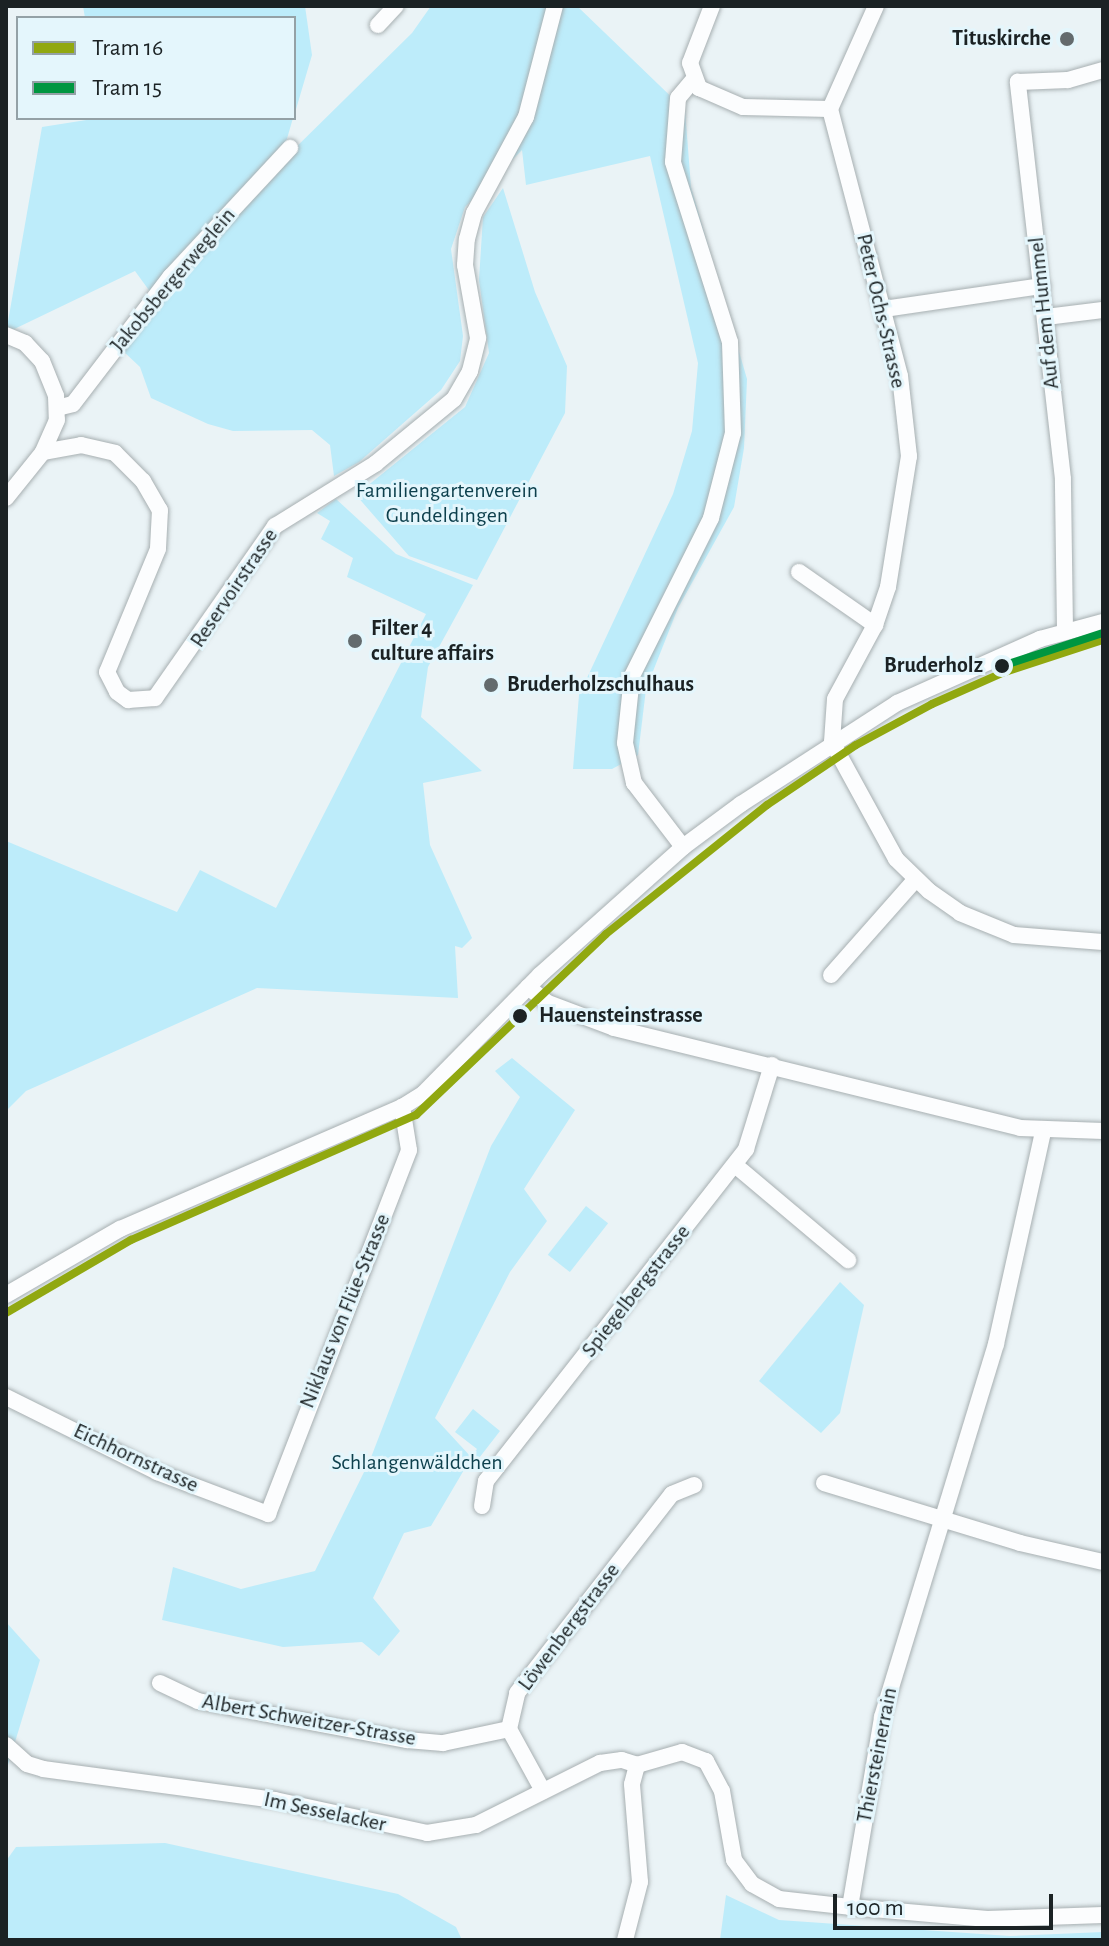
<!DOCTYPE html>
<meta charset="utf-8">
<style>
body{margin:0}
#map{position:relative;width:1109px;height:1946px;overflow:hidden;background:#eaf3f6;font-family:"Alegreya Sans",sans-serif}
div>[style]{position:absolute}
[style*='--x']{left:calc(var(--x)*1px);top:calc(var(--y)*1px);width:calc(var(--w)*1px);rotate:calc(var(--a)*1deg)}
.green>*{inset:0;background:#bdecfa;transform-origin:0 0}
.roads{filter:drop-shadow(0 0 2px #a7afb1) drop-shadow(0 0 2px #a7afb1)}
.minor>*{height:16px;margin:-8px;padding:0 8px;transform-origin:8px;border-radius:8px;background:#fcfdfe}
.tram-1>*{height:8px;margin:-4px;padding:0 4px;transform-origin:4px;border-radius:4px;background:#91a810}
.tram-2>*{height:8px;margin:-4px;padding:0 4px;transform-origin:4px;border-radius:4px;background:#009640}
.dots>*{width:22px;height:22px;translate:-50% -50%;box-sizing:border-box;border:4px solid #e4f6fc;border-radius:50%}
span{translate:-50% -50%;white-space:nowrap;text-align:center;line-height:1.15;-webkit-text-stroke:6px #e4f6fc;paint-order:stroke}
.poi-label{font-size:22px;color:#1b2224;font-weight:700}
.right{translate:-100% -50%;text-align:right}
.left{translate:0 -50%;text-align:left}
.street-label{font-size:22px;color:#1b2224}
.park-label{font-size:22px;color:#0c3f4c}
.stop-label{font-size:22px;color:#1b2224;font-weight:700}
.frame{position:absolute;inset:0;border:8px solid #1b2224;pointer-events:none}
.legend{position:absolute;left:16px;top:16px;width:280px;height:104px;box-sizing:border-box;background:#e4f6fc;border:2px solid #94a1a6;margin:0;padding:10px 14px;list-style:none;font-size:24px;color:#1b2224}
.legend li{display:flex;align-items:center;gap:16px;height:40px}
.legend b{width:40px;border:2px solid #94a1a6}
.scale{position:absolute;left:833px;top:1894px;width:220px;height:36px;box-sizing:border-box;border:4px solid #1b2224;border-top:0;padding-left:10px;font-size:24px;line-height:28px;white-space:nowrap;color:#1b2224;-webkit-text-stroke:6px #e4f6fc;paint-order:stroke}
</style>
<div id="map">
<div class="green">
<div style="clip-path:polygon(83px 6px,305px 6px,312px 55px,294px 116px,294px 18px,85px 18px)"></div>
<div style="clip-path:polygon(431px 6px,577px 6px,685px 110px,691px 187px,747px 379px,744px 448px,734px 507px,678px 608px,646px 689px,638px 755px,612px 769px,573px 769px,579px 695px,673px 494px,692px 431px,698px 363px,650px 156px,526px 185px,522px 150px,465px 207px,451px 249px,463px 336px,460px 361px,441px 390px,359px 462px,334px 476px,330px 445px,312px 430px,233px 431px,208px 424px,151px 398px,140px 367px,122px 350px,173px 283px,282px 161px,412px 33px)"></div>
<div style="clip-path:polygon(99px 118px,293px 118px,284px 149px,151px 293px,135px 271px,6px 333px,42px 127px)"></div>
<div style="clip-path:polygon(503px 188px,535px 292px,567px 366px,565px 413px,477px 580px,409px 556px,356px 495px,465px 407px,489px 353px,479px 280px,483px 217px)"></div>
<div style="clip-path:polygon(336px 499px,396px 554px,473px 585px,428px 667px,421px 717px,482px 771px,423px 783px,430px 845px,472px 938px,462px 948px,455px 946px,458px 998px,257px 988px,26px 1091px,6px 1111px,6px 841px,177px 912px,200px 870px,276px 908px,426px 614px,347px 577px,353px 558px,321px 539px,330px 521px,317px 513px)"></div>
<div style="clip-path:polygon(512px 1058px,575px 1110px,524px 1189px,547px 1221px,510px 1272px,435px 1418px,471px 1457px,477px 1449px,455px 1432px,473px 1409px,500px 1431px,476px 1462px,471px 1458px,431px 1526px,404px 1533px,373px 1598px,400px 1631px,379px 1656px,362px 1642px,283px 1647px,162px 1620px,173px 1567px,241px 1589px,315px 1571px,370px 1460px,491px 1146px,520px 1097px,495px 1071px)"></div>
<div style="left:586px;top:1206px;width:28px;height:62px;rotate:38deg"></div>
<div style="clip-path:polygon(840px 1282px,864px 1305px,840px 1413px,821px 1433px,759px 1381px)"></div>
<div style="clip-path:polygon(6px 1622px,40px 1660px,8px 1765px,6px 1765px)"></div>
<div style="clip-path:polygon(165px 1843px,398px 1894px,456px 1927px,462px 1940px,6px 1940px,6px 1861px,16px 1847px)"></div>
<div style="clip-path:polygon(726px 1895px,779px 1920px,1010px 1936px,1103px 1932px,1103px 1940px,720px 1940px)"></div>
</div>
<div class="roads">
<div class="minor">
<div style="--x:712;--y:6;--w:61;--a:111.1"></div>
<div style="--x:690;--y:63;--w:27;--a:70"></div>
<div style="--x:699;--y:88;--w:48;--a:23.4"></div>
<div style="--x:743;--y:107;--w:87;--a:1.3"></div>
<div style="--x:876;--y:6;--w:113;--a:114.1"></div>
<div style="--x:830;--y:109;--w:276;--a:75.3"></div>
<div style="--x:900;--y:376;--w:81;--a:83.6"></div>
<div style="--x:909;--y:456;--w:133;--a:99.1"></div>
<div style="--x:888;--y:587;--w:40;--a:108.9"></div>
<div style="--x:875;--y:625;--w:84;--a:118.4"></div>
<div style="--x:835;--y:699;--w:43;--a:94"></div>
<div style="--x:832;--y:742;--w:133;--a:61.3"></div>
<div style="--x:896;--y:859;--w:46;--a:44.1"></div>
<div style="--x:929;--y:891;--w:38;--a:35"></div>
<div style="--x:960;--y:913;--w:58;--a:22.2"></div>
<div style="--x:1014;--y:935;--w:89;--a:4.5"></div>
<div style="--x:378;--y:25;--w:26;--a:-47"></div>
<div style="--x:884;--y:309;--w:160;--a:-8.3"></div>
<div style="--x:1046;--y:317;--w:57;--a:-7"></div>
<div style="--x:6;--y:335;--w:21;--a:23"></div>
<div style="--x:25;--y:343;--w:25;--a:47"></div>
<div style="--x:42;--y:361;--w:38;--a:68"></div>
<div style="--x:56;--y:396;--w:24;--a:88"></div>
<div style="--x:57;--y:420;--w:35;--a:114"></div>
<div style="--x:43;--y:452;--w:59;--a:128.8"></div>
<div style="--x:57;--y:408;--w:16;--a:-14"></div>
<div style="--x:73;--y:404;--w:161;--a:-52.6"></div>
<div style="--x:171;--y:276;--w:175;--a:-47.1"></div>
<div style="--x:43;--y:452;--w:39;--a:-10"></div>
<div style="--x:81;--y:445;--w:35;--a:13"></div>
<div style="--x:115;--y:453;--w:40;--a:45"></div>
<div style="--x:143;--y:481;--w:34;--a:60"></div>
<div style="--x:160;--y:510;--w:39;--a:93"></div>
<div style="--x:158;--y:549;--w:133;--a:112.5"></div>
<div style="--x:107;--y:672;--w:22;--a:63"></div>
<div style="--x:117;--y:692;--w:14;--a:36"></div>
<div style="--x:128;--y:700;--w:27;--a:-4"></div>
<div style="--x:155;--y:698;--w:210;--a:-55.1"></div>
<div style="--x:275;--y:526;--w:118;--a:-31.8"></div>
<div style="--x:375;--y:464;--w:102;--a:-39.4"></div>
<div style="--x:454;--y:399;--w:32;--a:-60"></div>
<div style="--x:470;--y:371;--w:34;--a:-76"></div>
<div style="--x:478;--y:338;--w:74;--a:-100.1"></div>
<div style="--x:465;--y:265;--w:26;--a:-86"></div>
<div style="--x:467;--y:239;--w:27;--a:-75"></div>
<div style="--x:474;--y:213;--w:109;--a:-61.6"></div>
<div style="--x:526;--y:117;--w:115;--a:-75.4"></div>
<div style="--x:799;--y:572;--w:93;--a:34.9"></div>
<div style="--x:1065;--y:630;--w:151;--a:-90.8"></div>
<div style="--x:1063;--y:479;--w:400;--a:-96.5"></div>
<div style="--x:1018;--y:82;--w:50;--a:-2.3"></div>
<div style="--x:1068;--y:80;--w:36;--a:-16"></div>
<div style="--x:683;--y:847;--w:81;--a:-127.4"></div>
<div style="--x:634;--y:783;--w:41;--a:-102.7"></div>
<div style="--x:625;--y:743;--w:67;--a:-84"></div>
<div style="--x:632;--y:676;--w:177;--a:-63.4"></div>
<div style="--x:711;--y:518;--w:88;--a:-75.5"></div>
<div style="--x:733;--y:433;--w:91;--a:-91.9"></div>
<div style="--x:730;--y:342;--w:189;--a:-107.6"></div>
<div style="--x:673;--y:162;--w:64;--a:-85.5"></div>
<div style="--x:678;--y:98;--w:23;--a:-50"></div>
<div style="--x:831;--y:975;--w:128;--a:-48.5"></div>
<div style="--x:528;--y:987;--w:26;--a:39"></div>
<div style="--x:548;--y:1003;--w:71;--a:20.7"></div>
<div style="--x:614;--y:1028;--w:418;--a:13.8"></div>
<div style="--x:1020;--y:1128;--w:83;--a:2.1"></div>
<div style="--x:735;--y:1165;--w:148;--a:40.1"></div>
<div style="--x:6;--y:1295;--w:132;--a:-30.1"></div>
<div style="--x:120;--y:1229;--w:307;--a:-23.4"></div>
<div style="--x:402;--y:1107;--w:26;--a:-32"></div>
<div style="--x:424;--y:1093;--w:165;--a:-45.5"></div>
<div style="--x:540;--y:975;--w:192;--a:-41.8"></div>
<div style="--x:683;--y:847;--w:72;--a:-36.6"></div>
<div style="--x:741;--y:804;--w:186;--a:-32.9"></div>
<div style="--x:897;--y:703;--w:157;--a:-24.1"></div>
<div style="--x:1040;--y:639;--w:65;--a:-15.1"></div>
<div style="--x:6;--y:1397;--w:169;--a:26.4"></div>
<div style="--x:157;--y:1472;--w:119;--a:20.7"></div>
<div style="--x:268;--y:1514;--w:390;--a:-68.8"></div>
<div style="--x:409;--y:1150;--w:44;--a:-99.2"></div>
<div style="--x:824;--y:1483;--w:205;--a:17"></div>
<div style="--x:1020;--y:1543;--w:85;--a:12.9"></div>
<div style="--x:482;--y:1506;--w:25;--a:-81"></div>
<div style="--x:486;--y:1481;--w:422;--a:-51.9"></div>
<div style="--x:746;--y:1149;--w:88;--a:-72.8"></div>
<div style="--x:160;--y:1683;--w:42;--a:25.3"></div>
<div style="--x:198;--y:1701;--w:213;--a:10.6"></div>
<div style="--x:407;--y:1740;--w:36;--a:5"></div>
<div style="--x:443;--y:1743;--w:67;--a:-12"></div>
<div style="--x:6;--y:1745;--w:28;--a:42"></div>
<div style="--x:27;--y:1764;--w:17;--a:17"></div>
<div style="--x:43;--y:1769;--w:234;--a:7.6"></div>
<div style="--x:275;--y:1800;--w:156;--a:12.2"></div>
<div style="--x:427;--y:1833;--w:50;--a:-9.3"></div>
<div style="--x:476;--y:1825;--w:139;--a:-26.6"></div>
<div style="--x:600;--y:1763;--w:22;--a:-8"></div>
<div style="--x:622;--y:1760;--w:16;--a:18"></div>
<div style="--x:637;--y:1765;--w:47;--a:-16.1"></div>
<div style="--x:682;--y:1752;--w:26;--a:21"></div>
<div style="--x:706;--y:1761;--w:34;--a:62"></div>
<div style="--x:722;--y:1791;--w:70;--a:80.1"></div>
<div style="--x:734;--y:1860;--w:30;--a:53"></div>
<div style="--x:752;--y:1884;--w:31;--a:29"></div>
<div style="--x:779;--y:1899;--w:71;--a:6.4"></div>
<div style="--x:850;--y:1907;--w:193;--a:-80.4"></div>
<div style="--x:882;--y:1717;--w:390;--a:-73"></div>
<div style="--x:996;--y:1344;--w:217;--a:-77.5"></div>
<div style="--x:543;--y:1791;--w:71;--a:-118.7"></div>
<div style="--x:509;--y:1729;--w:37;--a:-77"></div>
<div style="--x:517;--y:1693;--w:252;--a:-52.1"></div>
<div style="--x:672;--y:1494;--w:24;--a:-22"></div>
<div style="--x:850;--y:1907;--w:138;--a:5"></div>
<div style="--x:987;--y:1919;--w:116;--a:-2"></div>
<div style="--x:625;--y:1940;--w:60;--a:-75.5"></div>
<div style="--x:640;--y:1882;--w:98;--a:-94.7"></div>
<div style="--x:632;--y:1784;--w:20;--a:-75"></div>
</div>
</div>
<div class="tram-1">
<div style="--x:6;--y:1313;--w:145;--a:-30.3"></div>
<div style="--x:131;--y:1240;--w:311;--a:-23.7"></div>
<div style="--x:416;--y:1115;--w:262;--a:-43.6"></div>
<div style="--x:606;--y:934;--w:206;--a:-38.7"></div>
<div style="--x:767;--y:805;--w:107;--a:-34"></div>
<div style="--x:856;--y:745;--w:86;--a:-28.3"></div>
<div style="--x:932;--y:704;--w:77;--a:-23.9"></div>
<div style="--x:1002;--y:673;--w:106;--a:-18.1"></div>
</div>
<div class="tram-2">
<div style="--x:1002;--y:666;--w:106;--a:-18.1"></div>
</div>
<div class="dots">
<div style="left:1067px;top:39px;background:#636b6e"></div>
<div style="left:355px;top:641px;background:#636b6e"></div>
<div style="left:1002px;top:666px;background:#1b2224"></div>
<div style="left:491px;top:685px;background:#636b6e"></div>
<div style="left:520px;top:1016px;background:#1b2224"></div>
</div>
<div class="poi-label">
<span class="right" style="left:1051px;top:39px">Tituskirche</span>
<span class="left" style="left:371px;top:641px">Filter 4<br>culture affairs</span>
<span class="left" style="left:507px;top:685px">Bruderholzschulhaus</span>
</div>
<div class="street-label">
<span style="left:173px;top:280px;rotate:-50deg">Jakobsbergerweglein</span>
<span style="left:881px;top:311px;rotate:77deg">Peter Ochs-Strasse</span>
<span style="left:1044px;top:313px;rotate:-96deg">Auf dem Hummel</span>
<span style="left:234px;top:588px;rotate:-56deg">Reservoirstrasse</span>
<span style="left:636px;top:1291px;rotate:-52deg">Spiegelbergstrasse</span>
<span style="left:345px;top:1311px;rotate:-68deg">Niklaus von Flüe-Strasse</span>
<span style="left:136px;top:1458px;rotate:25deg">Eichhornstrasse</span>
<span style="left:569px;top:1627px;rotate:-53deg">Löwenbergstrasse</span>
<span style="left:309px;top:1720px;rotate:10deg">Albert Schweitzer-Strasse</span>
<span style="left:877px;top:1755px;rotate:-79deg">Thiersteinerrain</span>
<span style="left:325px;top:1812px;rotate:12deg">Im Sesselacker</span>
</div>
<div class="park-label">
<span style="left:447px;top:503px">Familiengartenverein<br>Gundeldingen</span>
<span style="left:417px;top:1463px">Schlangenwäldchen</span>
</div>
<div class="stop-label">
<span class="right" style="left:983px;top:666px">Bruderholz</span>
<span class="left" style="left:539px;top:1016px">Hauensteinstrasse</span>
</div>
<div class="frame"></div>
<ul class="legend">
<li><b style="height:10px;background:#91a810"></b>Tram 16</li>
<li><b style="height:10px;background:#009640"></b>Tram 15</li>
</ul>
<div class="scale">100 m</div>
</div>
